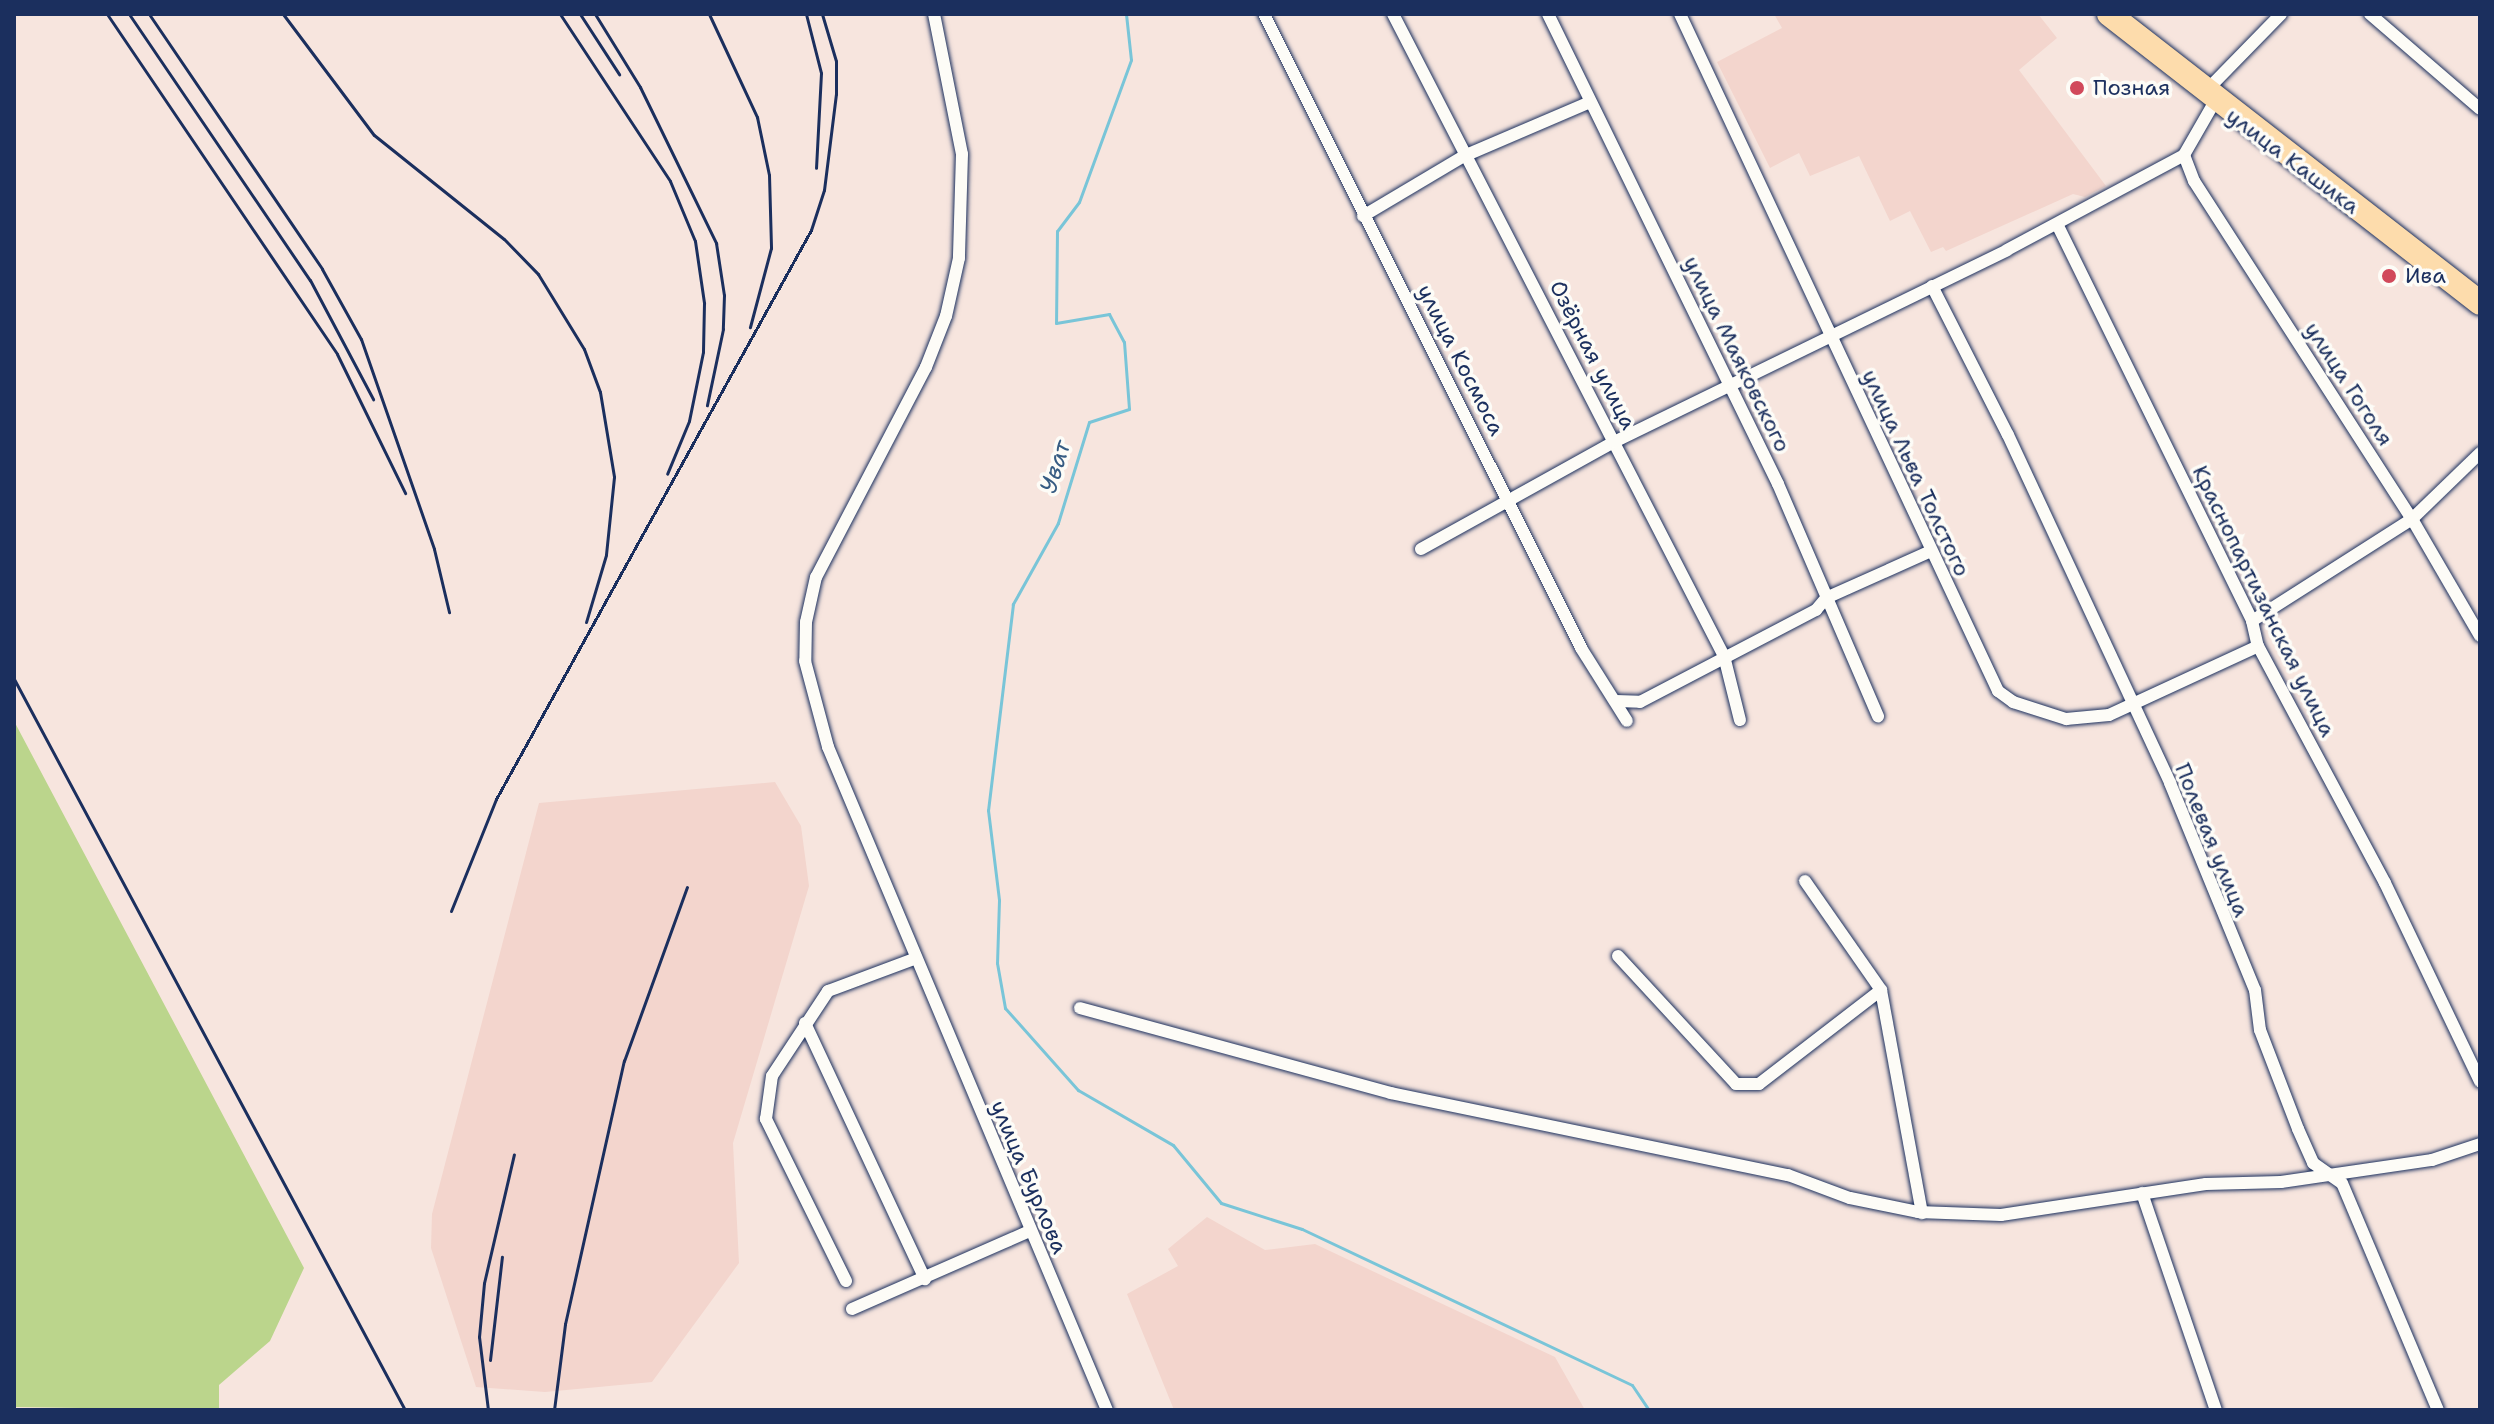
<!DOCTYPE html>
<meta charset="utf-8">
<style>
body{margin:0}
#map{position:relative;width:2494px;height:1424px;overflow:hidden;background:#f7e5de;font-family:"Shantell Sans",sans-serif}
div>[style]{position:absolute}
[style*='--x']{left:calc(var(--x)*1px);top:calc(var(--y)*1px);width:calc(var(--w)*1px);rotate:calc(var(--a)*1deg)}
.built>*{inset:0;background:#f3d5cd}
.green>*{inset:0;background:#bbd58c}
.stream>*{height:3px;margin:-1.5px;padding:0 1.5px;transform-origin:1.5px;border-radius:1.5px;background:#79c5d8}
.roads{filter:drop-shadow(0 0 2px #1b2f5e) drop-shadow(0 0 2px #1b2f5e)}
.street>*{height:12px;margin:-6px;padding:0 6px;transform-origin:6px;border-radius:6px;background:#fdfcf7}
.highway>*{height:24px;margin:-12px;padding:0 12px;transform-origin:12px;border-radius:12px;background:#fddcac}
.rail>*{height:3px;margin:-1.5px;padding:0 1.5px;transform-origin:1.5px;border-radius:1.5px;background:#1b2f5e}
.dots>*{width:22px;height:22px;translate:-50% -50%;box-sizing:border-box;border:4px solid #fdfcf7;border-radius:50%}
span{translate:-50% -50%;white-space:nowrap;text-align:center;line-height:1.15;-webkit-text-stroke:7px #fdfcf7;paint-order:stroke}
.poi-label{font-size:22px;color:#1b2f5e}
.left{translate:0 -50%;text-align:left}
.street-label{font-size:22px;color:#1b2f5e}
.water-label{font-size:24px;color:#375c83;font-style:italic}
.frame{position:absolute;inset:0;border:16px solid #1b2f5e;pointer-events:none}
</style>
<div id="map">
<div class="built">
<div style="clip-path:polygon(1774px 14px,2038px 14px,2057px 38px,2019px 70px,2106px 186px,2085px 197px,2073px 194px,1946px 251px,1943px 247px,1931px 252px,1910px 211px,1890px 221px,1859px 156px,1810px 176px,1799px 153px,1770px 168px,1717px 62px,1782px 28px)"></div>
<div style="clip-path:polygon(775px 782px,801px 826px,809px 886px,733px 1143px,739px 1263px,652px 1382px,545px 1392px,476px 1387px,431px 1248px,432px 1214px,539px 803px)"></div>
<div style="clip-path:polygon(1207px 1217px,1265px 1250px,1315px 1244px,1555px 1357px,1585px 1410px,1174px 1410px,1127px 1294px,1178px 1266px,1168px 1249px)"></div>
</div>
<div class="green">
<div style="clip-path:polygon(14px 721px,304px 1268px,270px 1341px,219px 1385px,219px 1410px,14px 1407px)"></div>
</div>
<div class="stream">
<div style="--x:1126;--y:14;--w:46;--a:83.8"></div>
<div style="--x:1131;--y:60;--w:151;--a:110.1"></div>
<div style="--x:1079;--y:202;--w:36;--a:127"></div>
<div style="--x:1057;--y:231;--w:92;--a:90.6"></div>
<div style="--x:1056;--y:323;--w:54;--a:-9.6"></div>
<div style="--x:1109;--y:314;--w:32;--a:62"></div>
<div style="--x:1124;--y:342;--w:67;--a:85.7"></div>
<div style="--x:1129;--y:409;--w:42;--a:162"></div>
<div style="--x:1089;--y:422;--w:106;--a:107.1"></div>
<div style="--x:1058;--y:523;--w:93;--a:119.1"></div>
<div style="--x:1013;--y:604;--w:208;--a:96.9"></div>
<div style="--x:988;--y:810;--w:91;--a:83"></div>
<div style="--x:999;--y:900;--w:63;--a:91.8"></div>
<div style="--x:997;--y:963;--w:46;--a:79.9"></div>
<div style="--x:1005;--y:1008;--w:110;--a:48.3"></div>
<div style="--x:1078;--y:1090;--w:110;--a:30.1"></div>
<div style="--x:1173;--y:1145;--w:75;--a:50.4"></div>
<div style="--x:1221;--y:1203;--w:85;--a:17.8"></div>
<div style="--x:1302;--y:1229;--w:365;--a:25.3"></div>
<div style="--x:1632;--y:1385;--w:30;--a:56"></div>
</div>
<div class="roads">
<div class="street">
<div style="--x:934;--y:14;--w:143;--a:78.7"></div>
<div style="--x:962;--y:154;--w:104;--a:91.7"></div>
<div style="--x:959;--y:258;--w:59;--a:102.6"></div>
<div style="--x:946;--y:316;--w:55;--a:111.4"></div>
<div style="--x:926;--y:367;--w:237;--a:117.6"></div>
<div style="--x:816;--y:577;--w:46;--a:102.5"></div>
<div style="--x:806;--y:622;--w:39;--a:91"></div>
<div style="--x:805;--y:661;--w:89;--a:75"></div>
<div style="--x:828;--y:747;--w:719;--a:67.18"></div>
<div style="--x:1264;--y:14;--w:709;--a:63.43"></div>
<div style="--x:1581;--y:648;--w:86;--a:57.8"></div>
<div style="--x:1393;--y:14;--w:722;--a:62.73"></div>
<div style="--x:1724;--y:656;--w:66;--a:76"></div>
<div style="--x:1548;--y:14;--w:523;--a:63.92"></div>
<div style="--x:1778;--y:484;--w:253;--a:66.7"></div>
<div style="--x:1680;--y:14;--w:748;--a:64.84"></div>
<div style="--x:1998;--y:691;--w:19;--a:36"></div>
<div style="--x:2013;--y:702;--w:56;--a:17.8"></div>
<div style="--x:2066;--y:719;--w:43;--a:-5.3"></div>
<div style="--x:2109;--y:715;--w:164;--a:-24.8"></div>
<div style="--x:2370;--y:14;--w:145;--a:40.8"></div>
<div style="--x:2205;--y:92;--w:109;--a:-45.7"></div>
<div style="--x:2184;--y:155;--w:28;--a:69"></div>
<div style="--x:2194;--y:181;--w:402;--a:57.2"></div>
<div style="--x:2412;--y:519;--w:135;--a:59.8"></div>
<div style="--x:1363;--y:216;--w:117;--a:-30.7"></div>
<div style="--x:1464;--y:156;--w:137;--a:-23.2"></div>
<div style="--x:2057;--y:224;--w:442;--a:63.8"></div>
<div style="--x:2252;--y:621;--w:26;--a:77"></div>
<div style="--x:2258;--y:646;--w:269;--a:61.8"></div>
<div style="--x:2385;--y:883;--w:220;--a:64.4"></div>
<div style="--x:1932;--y:286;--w:167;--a:63"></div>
<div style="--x:2008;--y:435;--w:384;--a:65"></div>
<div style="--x:2170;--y:783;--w:224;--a:67.7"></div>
<div style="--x:2255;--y:990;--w:40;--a:82.9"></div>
<div style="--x:2260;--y:1030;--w:106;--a:69"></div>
<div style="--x:2298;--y:1129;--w:37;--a:66"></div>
<div style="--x:2313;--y:1163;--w:35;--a:35"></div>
<div style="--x:2342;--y:1183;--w:246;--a:67.1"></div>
<div style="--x:1421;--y:549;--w:221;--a:-29"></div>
<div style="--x:1614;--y:442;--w:437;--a:-26"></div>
<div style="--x:2007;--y:250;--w:201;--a:-28.2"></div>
<div style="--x:2184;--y:155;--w:62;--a:-60.1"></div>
<div style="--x:2252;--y:621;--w:190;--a:-32.5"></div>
<div style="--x:2412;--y:519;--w:95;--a:-44.1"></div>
<div style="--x:1616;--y:701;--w:24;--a:2"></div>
<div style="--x:1640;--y:702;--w:199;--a:-27.6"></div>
<div style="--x:1816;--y:610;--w:16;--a:-50"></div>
<div style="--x:1826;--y:598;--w:115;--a:-24.1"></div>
<div style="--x:1805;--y:881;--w:133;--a:55.1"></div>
<div style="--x:1881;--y:990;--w:227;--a:79.6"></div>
<div style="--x:1618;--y:956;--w:174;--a:47.3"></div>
<div style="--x:1736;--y:1084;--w:23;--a:0"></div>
<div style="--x:1759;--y:1084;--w:154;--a:-37.6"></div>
<div style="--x:1080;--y:1008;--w:322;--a:15.3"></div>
<div style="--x:1391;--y:1093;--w:405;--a:11.7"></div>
<div style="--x:1788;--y:1175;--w:66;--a:20.4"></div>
<div style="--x:1850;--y:1198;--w:69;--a:11.6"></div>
<div style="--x:1918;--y:1212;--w:83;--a:2.1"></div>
<div style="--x:2001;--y:1215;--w:207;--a:-8.6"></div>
<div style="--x:2206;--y:1184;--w:75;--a:-1.5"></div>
<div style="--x:2281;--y:1182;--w:153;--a:-8.3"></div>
<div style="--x:2432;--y:1160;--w:51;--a:-18.4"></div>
<div style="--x:805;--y:1023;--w:283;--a:64.9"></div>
<div style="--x:2142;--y:1193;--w:229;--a:71.2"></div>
<div style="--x:846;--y:1281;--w:181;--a:-116.3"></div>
<div style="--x:766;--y:1119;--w:43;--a:-82.1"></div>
<div style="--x:772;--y:1076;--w:102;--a:-56.6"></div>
<div style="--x:828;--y:991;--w:92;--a:-20.4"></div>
<div style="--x:852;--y:1309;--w:194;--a:-23.7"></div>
</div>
<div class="highway">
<div style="--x:2109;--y:14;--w:470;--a:37.9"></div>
</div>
</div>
<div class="rail">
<div style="--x:107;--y:14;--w:410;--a:55.9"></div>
<div style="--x:337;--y:354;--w:155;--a:63.9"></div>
<div style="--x:129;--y:14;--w:322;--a:55.8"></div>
<div style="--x:310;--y:280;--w:135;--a:62.1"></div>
<div style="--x:149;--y:14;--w:308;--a:55.8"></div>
<div style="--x:322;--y:269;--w:80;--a:60.9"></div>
<div style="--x:361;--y:339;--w:222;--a:70.8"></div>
<div style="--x:434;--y:549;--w:65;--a:76.6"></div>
<div style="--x:283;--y:14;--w:151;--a:53.1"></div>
<div style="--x:374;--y:135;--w:166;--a:38.7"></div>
<div style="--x:504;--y:239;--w:49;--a:45.8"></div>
<div style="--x:538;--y:274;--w:88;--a:58.5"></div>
<div style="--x:584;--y:349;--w:46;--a:69.6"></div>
<div style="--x:600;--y:392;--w:86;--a:80.6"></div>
<div style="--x:614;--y:477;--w:78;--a:95.9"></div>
<div style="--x:606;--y:555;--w:70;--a:106.6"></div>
<div style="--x:560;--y:14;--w:200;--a:56.6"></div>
<div style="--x:670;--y:181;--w:65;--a:67.4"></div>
<div style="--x:695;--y:241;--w:63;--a:81.7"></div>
<div style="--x:704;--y:303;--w:49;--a:91.2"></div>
<div style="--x:703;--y:352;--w:70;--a:101.5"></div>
<div style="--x:689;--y:421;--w:57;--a:112.5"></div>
<div style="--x:580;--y:14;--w:72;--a:57"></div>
<div style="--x:595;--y:14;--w:86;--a:58.3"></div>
<div style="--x:640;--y:87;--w:174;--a:64"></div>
<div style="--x:716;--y:243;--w:53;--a:81.3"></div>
<div style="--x:724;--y:295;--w:34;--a:92"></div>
<div style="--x:723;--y:329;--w:78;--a:101.9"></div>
<div style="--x:709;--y:14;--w:114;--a:65"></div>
<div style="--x:757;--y:117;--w:59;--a:78.3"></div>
<div style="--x:769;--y:175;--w:73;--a:88.4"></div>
<div style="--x:771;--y:248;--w:82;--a:104.9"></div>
<div style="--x:806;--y:14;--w:61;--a:75.7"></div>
<div style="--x:821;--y:73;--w:95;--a:93"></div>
<div style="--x:14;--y:679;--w:829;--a:61.86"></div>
<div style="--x:451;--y:911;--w:121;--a:-68.1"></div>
<div style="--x:496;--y:799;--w:650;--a:-61.03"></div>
<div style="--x:811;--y:230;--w:42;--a:-72"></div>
<div style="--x:824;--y:190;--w:97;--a:-82.9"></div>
<div style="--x:836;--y:94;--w:33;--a:-90"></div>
<div style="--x:836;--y:61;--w:49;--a:-106.6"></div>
<div style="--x:490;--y:1360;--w:104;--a:-83.4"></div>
<div style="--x:488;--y:1410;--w:74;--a:-97"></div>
<div style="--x:479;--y:1337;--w:54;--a:-84.7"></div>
<div style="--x:484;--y:1283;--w:132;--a:-76.9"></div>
<div style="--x:554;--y:1410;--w:87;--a:-82.7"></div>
<div style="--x:565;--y:1324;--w:270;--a:-77.4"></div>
<div style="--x:624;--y:1061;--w:185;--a:-70.1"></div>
</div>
<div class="dots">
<div style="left:2077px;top:88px;background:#d1495b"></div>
<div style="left:2389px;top:276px;background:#d1495b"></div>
</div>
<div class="poi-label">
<span class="left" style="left:2093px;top:88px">Позная</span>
<span class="left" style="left:2405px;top:276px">Ива</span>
</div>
<div class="street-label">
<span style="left:2293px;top:161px;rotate:37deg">улица Кашика</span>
<span style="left:1737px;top:354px;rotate:64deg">улица Маяковского</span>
<span style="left:1593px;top:355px;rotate:63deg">Озёрная улица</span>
<span style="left:1461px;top:360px;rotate:63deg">улица Космоса</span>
<span style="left:2349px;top:384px;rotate:57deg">улица Гоголя</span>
<span style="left:1916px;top:473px;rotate:65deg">улица Льва Толстого</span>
<span style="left:2264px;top:601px;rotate:64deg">Краснопартизанская улица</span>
<span style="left:2212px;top:840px;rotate:68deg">Полевая улица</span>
<span style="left:1029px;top:1177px;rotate:67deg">улица Бурлова</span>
</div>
<div class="water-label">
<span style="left:1056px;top:467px;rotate:-73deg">Уват</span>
</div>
<div class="frame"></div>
</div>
